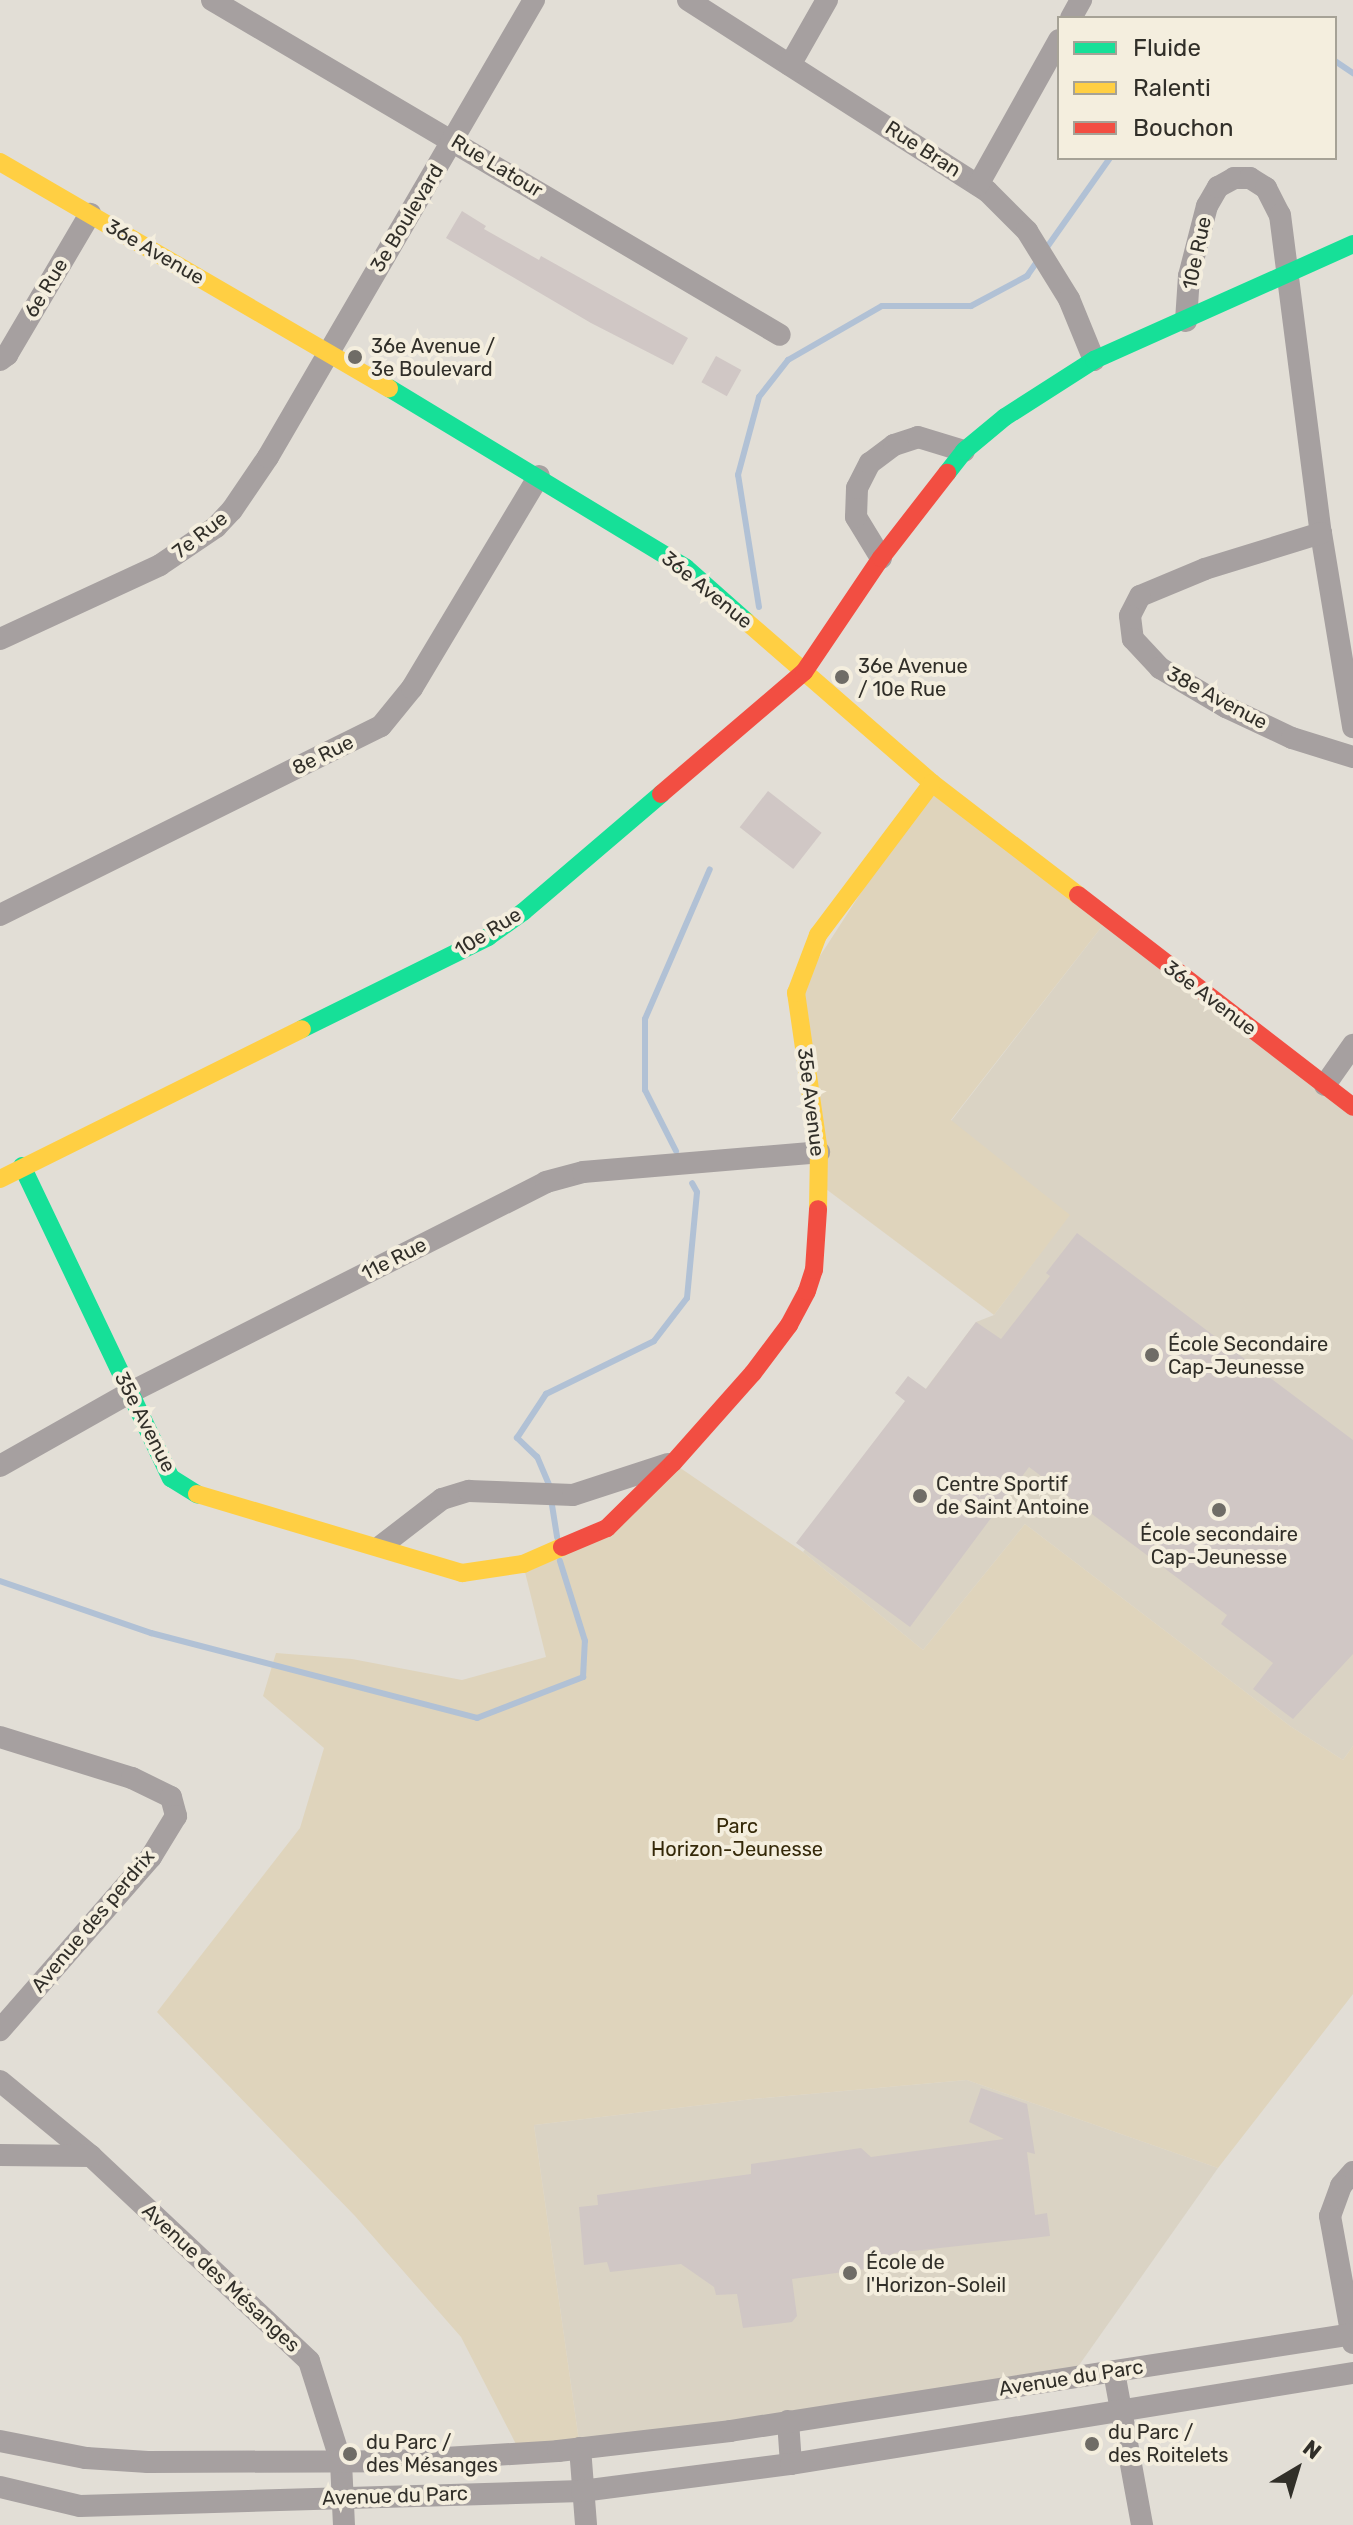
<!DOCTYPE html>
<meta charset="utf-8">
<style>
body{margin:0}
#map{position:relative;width:1353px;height:2525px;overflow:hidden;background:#e2ded6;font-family:Rubik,sans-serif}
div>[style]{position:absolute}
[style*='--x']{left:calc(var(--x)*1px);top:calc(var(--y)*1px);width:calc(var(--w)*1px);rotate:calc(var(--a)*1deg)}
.built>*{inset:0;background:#dad3c4}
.green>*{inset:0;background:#dfd4bc}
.stream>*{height:6px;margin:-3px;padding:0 3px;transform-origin:3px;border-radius:3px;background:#b1c1d5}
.building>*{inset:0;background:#d0c7c5;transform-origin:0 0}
.street>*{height:22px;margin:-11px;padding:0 11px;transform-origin:11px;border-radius:11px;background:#a6a0a0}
.fast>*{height:18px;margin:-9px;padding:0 9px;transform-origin:9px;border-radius:9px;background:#16e098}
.slow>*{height:18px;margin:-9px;padding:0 9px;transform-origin:9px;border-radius:9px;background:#ffcf43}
.jam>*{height:18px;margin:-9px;padding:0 9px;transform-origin:9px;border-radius:9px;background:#f24e42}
.dots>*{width:22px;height:22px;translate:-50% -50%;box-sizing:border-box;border:4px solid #f4eede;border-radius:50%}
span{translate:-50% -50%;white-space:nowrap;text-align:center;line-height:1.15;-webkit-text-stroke:8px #f4eede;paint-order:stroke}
.street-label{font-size:20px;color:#312f29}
.poi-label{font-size:20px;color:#312f29}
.left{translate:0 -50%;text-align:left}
.park-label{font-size:20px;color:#352909}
.legend{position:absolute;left:1057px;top:16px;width:280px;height:144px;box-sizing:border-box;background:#f4eede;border:2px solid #a6a296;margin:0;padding:10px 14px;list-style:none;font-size:24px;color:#312f29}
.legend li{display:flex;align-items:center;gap:16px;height:40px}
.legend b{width:40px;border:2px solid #a6a296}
.north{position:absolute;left:1257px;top:2429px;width:80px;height:80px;-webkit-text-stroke:6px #f4eede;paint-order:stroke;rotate:38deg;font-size:22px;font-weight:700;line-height:32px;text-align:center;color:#312f29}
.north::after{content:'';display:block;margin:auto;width:28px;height:36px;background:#312f29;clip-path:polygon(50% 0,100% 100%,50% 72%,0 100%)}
</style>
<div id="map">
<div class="built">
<div style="clip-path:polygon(1107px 920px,1353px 1107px,1353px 1746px,1343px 1760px,1290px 1726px,1025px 1524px,923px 1650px,803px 1552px,976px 1322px,994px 1315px,1069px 1215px,951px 1121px)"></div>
<div style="clip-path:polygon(967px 2080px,1218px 2168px,1070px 2378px,580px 2448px,534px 2125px,753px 2099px)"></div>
</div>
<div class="green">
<div style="clip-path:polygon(932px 783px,1107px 920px,951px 1120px,1070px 1215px,994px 1315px,818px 1183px,796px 993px)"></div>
<div style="clip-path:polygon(673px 1463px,803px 1552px,923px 1650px,1025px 1524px,1290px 1726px,1343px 1760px,1353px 1746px,1353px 1994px,1218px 2168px,967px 2080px,753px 2099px,534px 2125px,580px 2448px,520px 2452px,461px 2337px,355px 2216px,157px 2012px,300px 1828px,324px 1748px,263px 1696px,276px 1653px,352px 1659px,462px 1680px,546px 1657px,523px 1564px,607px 1528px)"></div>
</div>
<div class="stream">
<div style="--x:1335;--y:61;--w:22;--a:34"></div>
<div style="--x:1045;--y:250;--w:113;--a:-54.8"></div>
<div style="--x:759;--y:607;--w:134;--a:-99"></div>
<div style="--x:738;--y:475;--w:81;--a:-74.9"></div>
<div style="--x:759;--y:397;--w:47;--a:-51.9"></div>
<div style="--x:788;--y:360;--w:108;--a:-29.9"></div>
<div style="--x:882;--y:306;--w:89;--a:0"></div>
<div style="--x:971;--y:306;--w:64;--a:-28.2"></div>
<div style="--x:1027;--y:276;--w:21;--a:-55"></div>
<div style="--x:676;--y:1151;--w:68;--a:-116.9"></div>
<div style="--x:645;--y:1090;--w:71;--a:-90"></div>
<div style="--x:645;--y:1019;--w:163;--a:-66.6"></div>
<div style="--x:550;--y:1487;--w:33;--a:-113"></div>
<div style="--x:537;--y:1457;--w:28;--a:-136"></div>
<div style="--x:517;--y:1438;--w:53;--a:-56.6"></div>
<div style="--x:546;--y:1394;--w:120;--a:-26.1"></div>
<div style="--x:654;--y:1341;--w:54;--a:-52.5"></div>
<div style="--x:687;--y:1298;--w:106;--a:-84.6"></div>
<div style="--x:697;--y:1192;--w:10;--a:-119"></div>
<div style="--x:552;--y:1505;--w:33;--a:81"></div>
<div style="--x:0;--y:1581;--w:160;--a:19"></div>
<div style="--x:151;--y:1633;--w:337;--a:14.6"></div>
<div style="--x:477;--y:1718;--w:114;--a:-21.1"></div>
<div style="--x:583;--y:1677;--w:36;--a:-87"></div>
<div style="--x:585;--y:1641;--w:84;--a:-107.4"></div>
</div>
<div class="building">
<div style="clip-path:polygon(462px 211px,486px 226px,484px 229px,539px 260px,541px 256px,688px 338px,673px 365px,591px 323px,446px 238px)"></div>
<div style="left:716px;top:356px;width:29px;height:30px;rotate:29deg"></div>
<div style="left:768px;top:791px;width:68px;height:46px;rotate:38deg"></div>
<div style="clip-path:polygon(1077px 1233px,1353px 1440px,1353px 1654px,1293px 1719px,1253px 1689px,1273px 1663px,1221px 1624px,1227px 1615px,1029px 1467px,910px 1627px,796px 1543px,905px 1401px,895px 1393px,908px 1376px,926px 1389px,976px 1322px,1001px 1339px,1050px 1276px,1046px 1273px)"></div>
<div style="clip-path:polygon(981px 2088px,1027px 2104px,1035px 2154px,1027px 2152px,1035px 2215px,1047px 2213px,1050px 2236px,894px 2253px,880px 2267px,792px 2279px,797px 2316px,792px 2322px,743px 2328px,737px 2294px,716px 2295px,714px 2287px,681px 2264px,610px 2272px,607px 2262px,584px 2265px,579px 2207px,598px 2205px,597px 2195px,751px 2174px,751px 2164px,861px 2148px,871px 2157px,1004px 2139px,969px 2122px)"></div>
</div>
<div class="street">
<div style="--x:212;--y:0;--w:659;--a:30.53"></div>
<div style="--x:688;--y:0;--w:355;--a:32.6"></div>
<div style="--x:987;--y:191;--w:57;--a:45"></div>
<div style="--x:1027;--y:231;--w:80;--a:58.3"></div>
<div style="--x:1069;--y:299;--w:66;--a:67.7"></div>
<div style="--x:1071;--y:18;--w:21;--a:-61"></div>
<div style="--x:790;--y:65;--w:75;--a:-60.4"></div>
<div style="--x:978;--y:185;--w:166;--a:-60.8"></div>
<div style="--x:1186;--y:321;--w:45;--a:-86.2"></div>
<div style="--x:1189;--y:276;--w:72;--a:-75.6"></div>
<div style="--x:1207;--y:206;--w:22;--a:-60"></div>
<div style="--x:1218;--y:187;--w:18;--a:-29"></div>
<div style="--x:1234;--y:178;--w:16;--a:0"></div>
<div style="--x:1250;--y:178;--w:19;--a:32"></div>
<div style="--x:1266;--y:188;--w:30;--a:63"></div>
<div style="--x:1280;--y:215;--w:321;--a:82.7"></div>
<div style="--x:1321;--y:533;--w:197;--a:80.6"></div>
<div style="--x:0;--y:360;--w:9;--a:-36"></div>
<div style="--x:7;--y:355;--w:164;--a:-59.5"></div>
<div style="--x:1321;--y:533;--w:121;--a:162.8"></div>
<div style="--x:1205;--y:569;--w:70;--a:157.4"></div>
<div style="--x:1140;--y:596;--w:22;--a:117"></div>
<div style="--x:1130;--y:616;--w:23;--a:83"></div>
<div style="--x:1133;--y:639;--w:40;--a:47"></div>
<div style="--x:1160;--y:668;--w:77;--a:30.6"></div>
<div style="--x:1226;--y:707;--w:73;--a:25.2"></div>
<div style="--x:1292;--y:738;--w:64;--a:17.3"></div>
<div style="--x:881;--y:558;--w:48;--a:-121.4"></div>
<div style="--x:856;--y:517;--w:29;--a:-88"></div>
<div style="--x:857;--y:488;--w:28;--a:-63"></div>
<div style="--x:870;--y:463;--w:30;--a:-37"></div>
<div style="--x:894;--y:445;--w:25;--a:-18"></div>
<div style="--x:918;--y:437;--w:48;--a:16.9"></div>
<div style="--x:0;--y:639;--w:176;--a:-24.8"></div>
<div style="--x:160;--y:565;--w:68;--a:-34.2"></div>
<div style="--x:216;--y:527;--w:23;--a:-47"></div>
<div style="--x:232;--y:510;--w:64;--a:-55.8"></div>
<div style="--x:268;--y:457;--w:529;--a:-59.8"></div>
<div style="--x:0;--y:915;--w:425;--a:-26.4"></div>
<div style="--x:381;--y:726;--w:49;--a:-50.8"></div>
<div style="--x:412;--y:688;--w:247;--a:-59.1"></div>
<div style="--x:1325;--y:1085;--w:49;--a:-55"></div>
<div style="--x:0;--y:1466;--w:148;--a:-29.5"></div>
<div style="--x:129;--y:1393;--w:467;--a:-26.8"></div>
<div style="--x:546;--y:1182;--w:38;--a:-15"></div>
<div style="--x:583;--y:1172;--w:237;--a:-4.8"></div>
<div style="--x:381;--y:1546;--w:77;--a:-37.6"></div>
<div style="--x:442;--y:1499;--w:28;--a:-17"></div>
<div style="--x:469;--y:1491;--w:104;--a:2.2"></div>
<div style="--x:573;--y:1495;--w:100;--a:-18.1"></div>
<div style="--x:0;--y:1737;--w:138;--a:17.3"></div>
<div style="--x:132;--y:1778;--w:43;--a:26"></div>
<div style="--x:171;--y:1797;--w:20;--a:75"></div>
<div style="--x:176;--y:1816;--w:48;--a:121.4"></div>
<div style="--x:151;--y:1857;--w:230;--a:131.1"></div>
<div style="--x:0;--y:2081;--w:118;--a:39.5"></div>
<div style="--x:91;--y:2156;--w:299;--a:43.2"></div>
<div style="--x:309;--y:2361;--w:106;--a:72.4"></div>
<div style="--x:341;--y:2462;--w:63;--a:87.3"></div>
<div style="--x:0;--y:2155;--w:91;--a:0.6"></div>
<div style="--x:1353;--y:2172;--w:18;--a:131"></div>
<div style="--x:1341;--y:2186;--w:32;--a:110"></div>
<div style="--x:1330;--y:2216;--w:129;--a:79.7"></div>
<div style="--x:1114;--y:2372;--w:156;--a:79.6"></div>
<div style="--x:788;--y:2421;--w:43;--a:86"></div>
<div style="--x:0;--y:2441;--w:88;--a:11.2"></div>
<div style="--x:86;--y:2458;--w:62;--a:3.7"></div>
<div style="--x:148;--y:2462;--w:248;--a:-0.2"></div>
<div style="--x:396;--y:2461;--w:162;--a:-3.5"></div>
<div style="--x:558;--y:2451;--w:173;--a:-6.6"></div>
<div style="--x:730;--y:2431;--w:631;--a:-8.85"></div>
<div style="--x:580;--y:2448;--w:77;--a:85.5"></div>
<div style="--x:0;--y:2487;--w:82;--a:13.4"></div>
<div style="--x:80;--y:2506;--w:502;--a:-1.71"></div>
<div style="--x:582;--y:2491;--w:211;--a:-7.4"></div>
<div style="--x:791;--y:2464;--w:569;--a:-9.2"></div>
</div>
<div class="fast">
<div style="--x:389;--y:388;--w:347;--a:31.2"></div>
<div style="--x:686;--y:568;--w:81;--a:41.5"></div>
<div style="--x:947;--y:473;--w:28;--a:-52"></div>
<div style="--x:964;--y:451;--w:53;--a:-39.7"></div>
<div style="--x:1005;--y:417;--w:106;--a:-32.6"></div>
<div style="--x:1094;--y:360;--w:284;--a:-24.1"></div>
<div style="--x:302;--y:1029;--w:208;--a:-26.3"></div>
<div style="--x:488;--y:937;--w:43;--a:-35.5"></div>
<div style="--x:523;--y:912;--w:182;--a:-40.5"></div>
<div style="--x:22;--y:1166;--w:346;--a:64.5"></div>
<div style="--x:171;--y:1478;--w:31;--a:32"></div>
</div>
<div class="slow">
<div style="--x:0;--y:162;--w:450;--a:30.2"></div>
<div style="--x:747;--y:622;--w:245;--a:41"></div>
<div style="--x:932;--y:783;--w:184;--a:37.5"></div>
<div style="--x:0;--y:1179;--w:337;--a:-26.4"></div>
<div style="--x:818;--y:1209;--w:57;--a:-89"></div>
<div style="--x:819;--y:1152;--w:161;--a:-98.2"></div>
<div style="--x:796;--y:993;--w:62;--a:-69.2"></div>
<div style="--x:818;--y:935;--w:190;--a:-53.1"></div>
<div style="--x:197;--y:1494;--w:277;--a:16.6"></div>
<div style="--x:462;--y:1573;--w:62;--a:-8.4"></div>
<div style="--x:523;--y:1564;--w:43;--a:-23.6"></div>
</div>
<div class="jam">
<div style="--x:661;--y:794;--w:188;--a:-40.5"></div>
<div style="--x:804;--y:672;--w:138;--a:-56"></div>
<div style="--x:881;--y:558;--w:108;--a:-52.2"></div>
<div style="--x:1078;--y:895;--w:347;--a:37.6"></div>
<div style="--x:562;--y:1547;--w:49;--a:-22.9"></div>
<div style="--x:607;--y:1528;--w:93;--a:-44.6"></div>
<div style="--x:673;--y:1463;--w:120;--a:-48.4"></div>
<div style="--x:753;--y:1373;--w:60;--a:-53.1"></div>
<div style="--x:789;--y:1325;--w:38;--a:-62"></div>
<div style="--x:807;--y:1291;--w:22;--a:-72"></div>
<div style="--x:814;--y:1270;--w:61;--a:-86.2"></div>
</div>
<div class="dots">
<div style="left:355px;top:357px;background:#6f6c66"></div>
<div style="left:842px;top:677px;background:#6f6c66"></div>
<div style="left:1152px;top:1355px;background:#6f6c66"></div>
<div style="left:920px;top:1496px;background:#6f6c66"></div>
<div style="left:1219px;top:1510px;background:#6f6c66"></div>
<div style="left:850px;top:2273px;background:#6f6c66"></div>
<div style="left:1092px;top:2444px;background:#6f6c66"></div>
<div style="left:350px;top:2454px;background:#6f6c66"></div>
</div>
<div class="street-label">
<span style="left:923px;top:149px;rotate:33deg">Rue Bran</span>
<span style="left:497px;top:166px;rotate:31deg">Rue Latour</span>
<span style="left:407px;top:218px;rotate:-59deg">3e Boulevard</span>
<span style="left:155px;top:252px;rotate:30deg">36e Avenue</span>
<span style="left:1197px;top:253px;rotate:-78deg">10e Rue</span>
<span style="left:46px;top:288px;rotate:-59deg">6e Rue</span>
<span style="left:200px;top:535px;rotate:-38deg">7e Rue</span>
<span style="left:707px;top:590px;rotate:39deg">36e Avenue</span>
<span style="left:1217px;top:698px;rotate:28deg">38e Avenue</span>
<span style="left:323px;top:755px;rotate:-26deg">8e Rue</span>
<span style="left:488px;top:932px;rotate:-32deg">10e Rue</span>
<span style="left:1210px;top:998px;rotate:37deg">36e Avenue</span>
<span style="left:811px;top:1102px;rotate:83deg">35e Avenue</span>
<span style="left:394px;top:1259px;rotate:-27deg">11e Rue</span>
<span style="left:145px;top:1422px;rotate:63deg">35e Avenue</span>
<span style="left:93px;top:1921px;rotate:-50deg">Avenue des perdrix</span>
<span style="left:221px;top:2278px;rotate:43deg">Avenue des Mésanges</span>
<span style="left:1071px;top:2378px;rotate:-9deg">Avenue du Parc</span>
<span style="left:395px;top:2496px;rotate:-2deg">Avenue du Parc</span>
</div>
<div class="poi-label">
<span class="left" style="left:371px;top:358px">36e Avenue /<br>3e Boulevard</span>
<span class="left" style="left:858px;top:678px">36e Avenue<br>/ 10e Rue</span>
<span class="left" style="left:1168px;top:1356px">École Secondaire<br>Cap-Jeunesse</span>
<span class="left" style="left:936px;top:1496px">Centre Sportif<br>de Saint Antoine</span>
<span style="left:1219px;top:1546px">École secondaire<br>Cap-Jeunesse</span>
<span class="left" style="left:866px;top:2274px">École de<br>l'Horizon-Soleil</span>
<span class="left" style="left:1108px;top:2444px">du Parc /<br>des Roitelets</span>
<span class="left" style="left:366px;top:2454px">du Parc /<br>des Mésanges</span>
</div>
<div class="park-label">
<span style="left:737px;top:1838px">Parc<br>Horizon-Jeunesse</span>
</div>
<ul class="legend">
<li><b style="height:10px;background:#16e098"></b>Fluide</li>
<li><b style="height:10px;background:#ffcf43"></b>Ralenti</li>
<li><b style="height:10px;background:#f24e42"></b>Bouchon</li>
</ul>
<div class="north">N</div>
</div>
